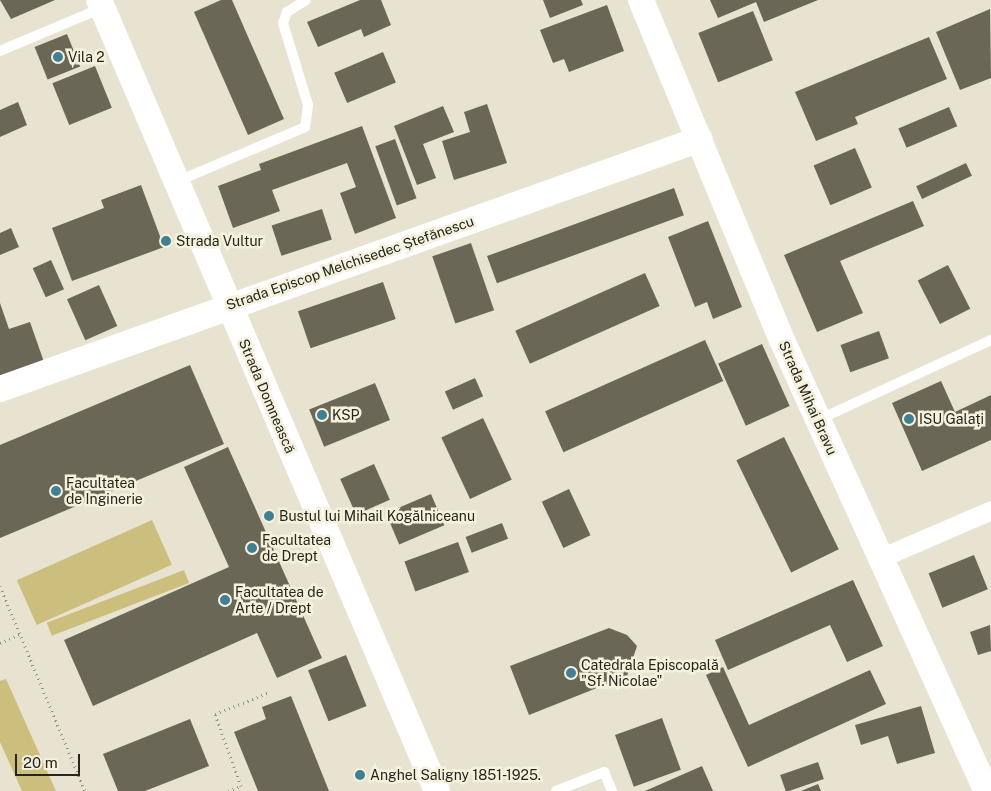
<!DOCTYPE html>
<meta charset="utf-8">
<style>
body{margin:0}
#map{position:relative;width:991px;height:791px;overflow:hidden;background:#e7e3d0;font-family:"Public Sans",sans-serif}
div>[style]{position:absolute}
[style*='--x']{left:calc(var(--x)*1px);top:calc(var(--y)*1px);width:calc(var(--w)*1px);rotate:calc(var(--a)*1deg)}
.green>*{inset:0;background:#ccbf7d;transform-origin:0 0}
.building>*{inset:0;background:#6b6756;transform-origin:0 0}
.path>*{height:3px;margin-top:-1.5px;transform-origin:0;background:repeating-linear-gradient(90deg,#949283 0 1px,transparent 0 5px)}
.lane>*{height:10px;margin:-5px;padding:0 5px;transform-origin:5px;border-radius:5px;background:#fff}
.street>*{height:19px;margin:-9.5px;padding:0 9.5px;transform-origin:9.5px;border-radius:9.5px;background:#fff}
.secondary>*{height:26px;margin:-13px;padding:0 13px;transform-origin:13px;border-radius:13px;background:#fff}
.dots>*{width:14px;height:14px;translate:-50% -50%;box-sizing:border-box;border:2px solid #f4f1dd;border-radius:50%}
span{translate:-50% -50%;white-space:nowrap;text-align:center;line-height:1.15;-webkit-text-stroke:5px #f4f1dd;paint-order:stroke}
.poi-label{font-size:14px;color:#26251d}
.left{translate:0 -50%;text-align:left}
.street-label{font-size:14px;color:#26251d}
.scale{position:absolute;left:15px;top:754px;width:65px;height:22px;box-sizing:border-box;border:2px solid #26251d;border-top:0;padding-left:6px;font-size:15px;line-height:18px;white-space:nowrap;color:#26251d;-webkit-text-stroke:4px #f4f1dd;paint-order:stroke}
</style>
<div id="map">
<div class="green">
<div style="left:152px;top:520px;width:49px;height:148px;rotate:66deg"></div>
<div style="left:184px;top:570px;width:14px;height:147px;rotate:69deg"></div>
<div style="clip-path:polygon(6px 679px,56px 791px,22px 791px,0 742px,0 681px)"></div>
</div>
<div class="building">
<div style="clip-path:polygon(0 0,55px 0,11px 19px)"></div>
<div style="clip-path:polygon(221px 0,232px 0,284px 119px,248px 135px,194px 12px)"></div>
<div style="clip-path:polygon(360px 0,381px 0,391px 25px,364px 37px,361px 29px,318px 47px,307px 22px)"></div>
<div style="clip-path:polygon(543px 0,581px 0,583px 5px,550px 18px)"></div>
<div style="clip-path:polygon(710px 0,818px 0,764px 22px,756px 2px,718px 18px)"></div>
<div style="clip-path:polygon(607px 5px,624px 51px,569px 72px,564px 59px,553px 63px,540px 30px)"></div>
<div style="clip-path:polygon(990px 9px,991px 78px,960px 90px,936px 32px)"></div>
<div style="left:753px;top:11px;width:53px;height:59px;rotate:68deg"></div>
<div style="left:67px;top:34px;width:35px;height:35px;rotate:68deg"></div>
<div style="clip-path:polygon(929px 37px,947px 79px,855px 117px,858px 124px,816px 141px,795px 92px)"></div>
<div style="left:383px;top:52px;width:33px;height:53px;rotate:67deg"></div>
<div style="left:95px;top:66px;width:45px;height:46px;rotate:68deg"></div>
<div style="clip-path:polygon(18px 102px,27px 125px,0 137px,0 110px)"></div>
<div style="clip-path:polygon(487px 104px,507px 163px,454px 180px,442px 141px,470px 132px,464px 112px)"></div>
<div style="clip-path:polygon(443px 106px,454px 132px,423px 144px,436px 178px,417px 185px,394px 126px)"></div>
<div style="left:949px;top:107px;width:21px;height:55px;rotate:67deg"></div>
<div style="clip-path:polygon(362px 126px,396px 218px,355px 234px,340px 193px,356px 187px,347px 163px,272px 190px,280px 211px,233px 228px,218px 186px,261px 170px,259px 164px)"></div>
<div style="left:395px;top:139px;width:63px;height:21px;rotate:70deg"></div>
<div style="left:855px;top:148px;width:43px;height:45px;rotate:67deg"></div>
<div style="left:966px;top:163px;width:14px;height:55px;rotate:65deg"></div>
<div style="clip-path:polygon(141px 185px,164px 247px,72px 281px,52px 228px,104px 208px,101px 200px)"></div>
<div style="left:674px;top:188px;width:29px;height:199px;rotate:70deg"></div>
<div style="clip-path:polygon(913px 201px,924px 226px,840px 261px,863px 313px,817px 332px,784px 255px)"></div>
<div style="left:322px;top:209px;width:32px;height:53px;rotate:72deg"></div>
<div style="clip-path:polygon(708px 221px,742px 307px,713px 319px,707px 302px,695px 307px,668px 237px)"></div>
<div style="clip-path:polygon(11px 228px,19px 247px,0 255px,0 233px)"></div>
<div style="left:471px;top:243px;width:71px;height:41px;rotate:71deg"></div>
<div style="left:51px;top:260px;width:32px;height:20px;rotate:66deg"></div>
<div style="left:948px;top:265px;width:49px;height:34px;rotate:63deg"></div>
<div style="left:645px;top:273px;width:36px;height:142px;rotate:66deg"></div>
<div style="left:383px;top:282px;width:39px;height:90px;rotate:71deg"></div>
<div style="left:99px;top:285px;width:45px;height:35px;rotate:66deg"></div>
<div style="clip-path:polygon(0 303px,9px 329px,30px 322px,44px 362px,0 378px)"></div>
<div style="left:879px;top:331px;width:29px;height:41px;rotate:70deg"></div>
<div style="left:705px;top:340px;width:45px;height:175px;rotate:66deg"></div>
<div style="left:762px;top:344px;width:68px;height:48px;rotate:66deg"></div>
<div style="clip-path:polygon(190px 365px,224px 444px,0 538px,0 445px)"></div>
<div style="left:475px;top:378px;width:20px;height:33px;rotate:66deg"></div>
<div style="clip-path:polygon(941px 381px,955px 412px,991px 395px,991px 440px,922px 471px,892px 403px)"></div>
<div style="left:375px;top:383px;width:40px;height:71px;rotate:68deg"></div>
<div style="left:483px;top:418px;width:68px;height:46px;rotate:65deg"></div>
<div style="left:784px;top:437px;width:125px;height:53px;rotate:64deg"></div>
<div style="clip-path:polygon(228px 447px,322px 658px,277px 678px,257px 633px,93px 706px,64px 640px,229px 567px,184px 467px)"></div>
<div style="left:374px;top:464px;width:39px;height:37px;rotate:66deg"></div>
<div style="left:569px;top:489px;width:51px;height:30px;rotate:65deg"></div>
<div style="left:431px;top:494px;width:34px;height:49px;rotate:67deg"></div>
<div style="left:502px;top:523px;width:17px;height:39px;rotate:69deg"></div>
<div style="left:458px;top:542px;width:32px;height:57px;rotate:70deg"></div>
<div style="left:974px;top:555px;width:37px;height:49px;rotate:68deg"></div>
<div style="clip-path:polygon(853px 580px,883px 646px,847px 662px,830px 625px,728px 670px,715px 640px)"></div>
<div style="clip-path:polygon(990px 625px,991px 651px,978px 655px,970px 632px)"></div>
<div style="clip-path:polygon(609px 628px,627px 635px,637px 646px,627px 676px,529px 715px,510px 666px)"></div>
<div style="left:346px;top:655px;width:55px;height:41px;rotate:68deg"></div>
<div style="clip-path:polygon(723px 667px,749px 725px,870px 670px,886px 704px,748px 767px,706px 675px)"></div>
<div style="clip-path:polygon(291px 696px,329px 791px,258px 791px,234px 732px,266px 719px,262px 707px)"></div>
<div style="clip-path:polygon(921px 706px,935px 753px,897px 764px,888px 736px,861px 745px,855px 725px)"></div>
<div style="left:662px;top:718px;width:55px;height:50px;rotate:70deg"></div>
<div style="clip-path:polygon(190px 719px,209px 766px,145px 791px,118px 791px,103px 754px)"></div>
<div style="left:818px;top:762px;width:18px;height:40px;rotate:71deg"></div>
<div style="clip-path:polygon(702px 766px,713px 791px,645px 791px)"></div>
<div style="clip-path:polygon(818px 784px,821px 791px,801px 791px)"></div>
</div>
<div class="path">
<div style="--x:0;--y:586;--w:222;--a:67.5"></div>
<div style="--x:0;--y:643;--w:22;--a:-24"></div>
<div style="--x:228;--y:791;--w:14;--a:-21"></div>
<div style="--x:241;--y:786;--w:77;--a:-109.9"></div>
<div style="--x:215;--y:714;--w:59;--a:-21.8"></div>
</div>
<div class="lane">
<div style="--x:0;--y:51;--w:111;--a:-22.9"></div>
<div style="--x:178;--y:181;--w:138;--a:-23"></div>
<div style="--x:305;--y:127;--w:22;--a:-82"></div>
<div style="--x:308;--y:105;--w:86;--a:-107"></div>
<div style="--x:283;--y:23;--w:12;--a:-70"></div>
<div style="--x:287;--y:12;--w:22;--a:-32"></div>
<div style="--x:818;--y:420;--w:191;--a:-24.8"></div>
<div style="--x:556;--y:791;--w:52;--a:-21.6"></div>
<div style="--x:604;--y:772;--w:21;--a:67"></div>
</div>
<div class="street">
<div style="--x:878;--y:559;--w:123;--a:-23.4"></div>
</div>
<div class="secondary">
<div style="--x:99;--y:0;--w:860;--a:66.86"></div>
<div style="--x:641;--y:0;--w:368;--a:67.5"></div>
<div style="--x:782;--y:340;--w:495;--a:65.6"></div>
<div style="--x:0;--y:389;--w:743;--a:-19.65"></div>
</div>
<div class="dots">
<div style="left:58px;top:57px;background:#407f94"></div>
<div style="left:166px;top:241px;background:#407f94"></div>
<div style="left:322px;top:415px;background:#407f94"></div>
<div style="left:909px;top:419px;background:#407f94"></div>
<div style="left:56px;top:491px;background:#407f94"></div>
<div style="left:269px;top:516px;background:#407f94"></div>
<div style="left:252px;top:548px;background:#407f94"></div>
<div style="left:225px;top:600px;background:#407f94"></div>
<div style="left:571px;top:673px;background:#407f94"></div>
<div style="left:360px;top:775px;background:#407f94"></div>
</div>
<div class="poi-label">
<span class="left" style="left:68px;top:57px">Vila 2</span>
<span class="left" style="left:176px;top:241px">Strada Vultur</span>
<span class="left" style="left:332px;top:415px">KSP</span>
<span class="left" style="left:919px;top:419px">ISU Galați</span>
<span class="left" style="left:66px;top:491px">Facultatea<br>de Inginerie</span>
<span class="left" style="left:279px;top:516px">Bustul lui Mihail Kogălniceanu</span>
<span class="left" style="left:262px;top:548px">Facultatea<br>de Drept</span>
<span class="left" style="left:235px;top:600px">Facultatea de<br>Arte / Drept</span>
<span class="left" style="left:581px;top:673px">Catedrala Episcopală<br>"Sf. Nicolae"</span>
<span class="left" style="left:370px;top:775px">Anghel Saligny 1851-1925.</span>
</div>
<div class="street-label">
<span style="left:350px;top:263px;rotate:-19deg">Strada Episcop Melchisedec Ștefănescu</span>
<span style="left:267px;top:396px;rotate:67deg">Strada Domnească</span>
<span style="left:808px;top:398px;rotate:66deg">Strada Mihai Bravu</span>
</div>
<div class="scale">20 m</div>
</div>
